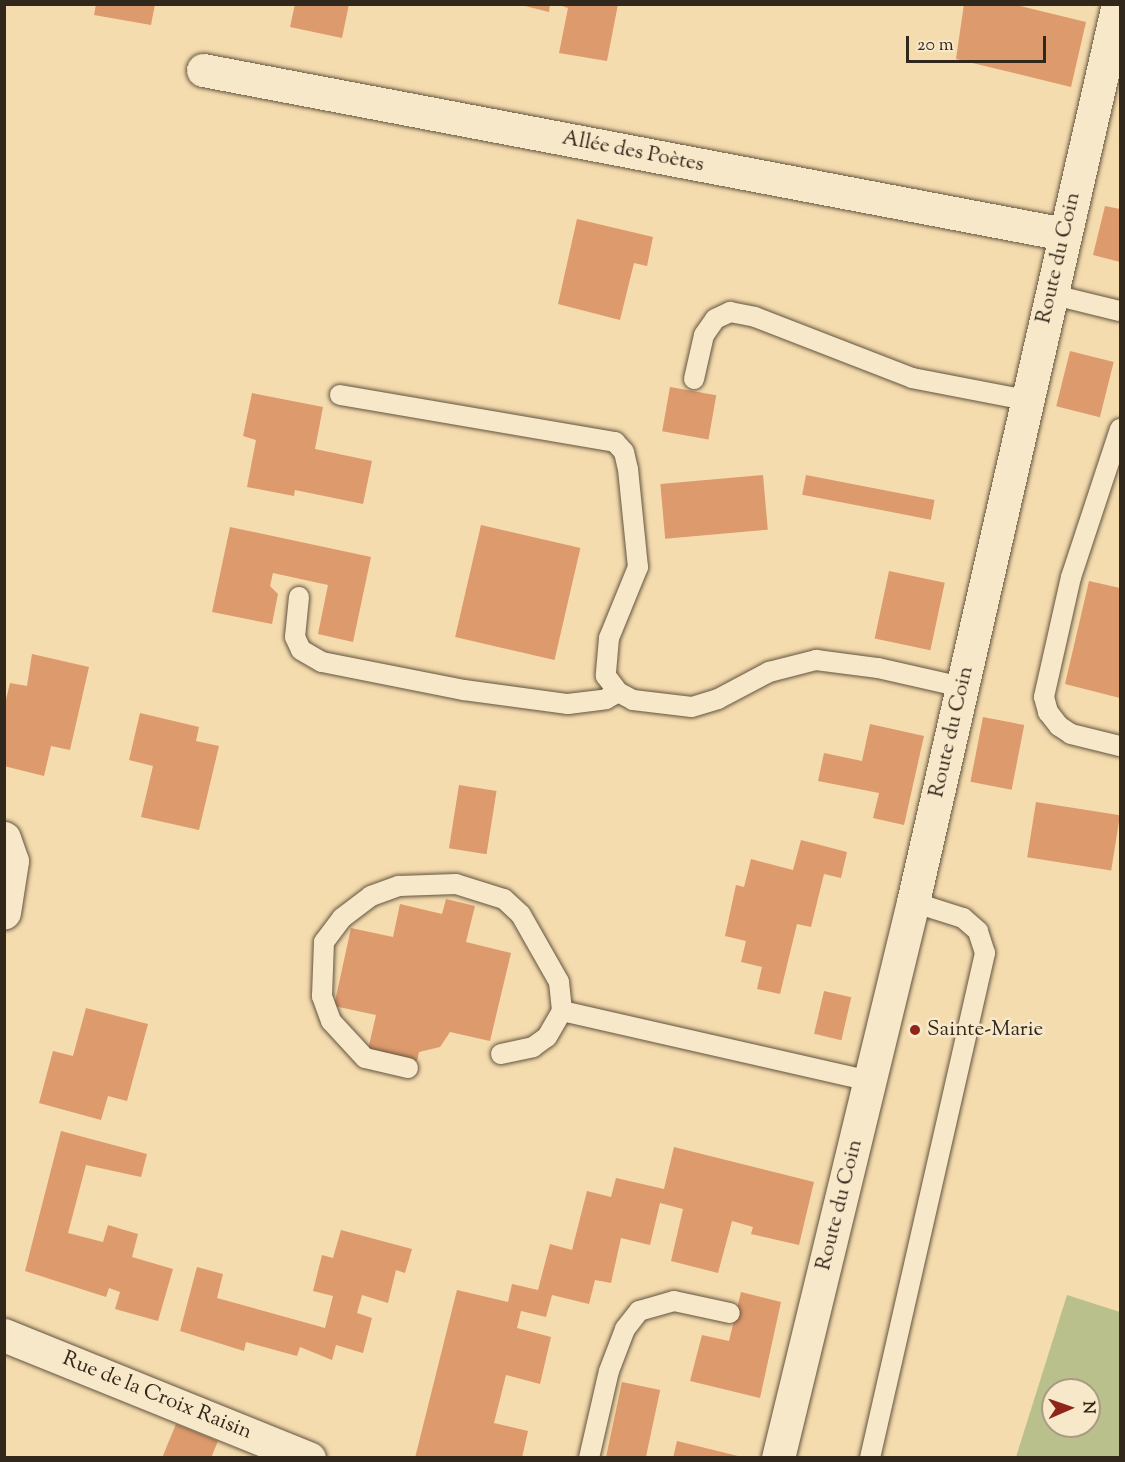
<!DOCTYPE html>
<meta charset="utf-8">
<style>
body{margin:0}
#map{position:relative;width:1125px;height:1462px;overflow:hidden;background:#f5dcae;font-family:"Sorts Mill Goudy",serif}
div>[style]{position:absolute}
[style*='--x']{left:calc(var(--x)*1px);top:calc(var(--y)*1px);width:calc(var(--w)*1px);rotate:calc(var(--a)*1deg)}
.green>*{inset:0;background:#bac08b}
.building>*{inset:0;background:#dd9a6c;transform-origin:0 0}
.roads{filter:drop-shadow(0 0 2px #635440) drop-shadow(0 0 2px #635440)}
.service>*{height:20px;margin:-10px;padding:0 10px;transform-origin:10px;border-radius:10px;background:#f8e8ca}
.minor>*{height:33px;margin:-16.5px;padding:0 16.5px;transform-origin:16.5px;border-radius:16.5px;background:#f8e8ca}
.secondary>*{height:33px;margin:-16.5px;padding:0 16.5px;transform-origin:16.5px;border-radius:16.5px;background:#f8e8ca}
.dots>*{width:16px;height:16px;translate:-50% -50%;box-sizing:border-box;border:3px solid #f8e8ca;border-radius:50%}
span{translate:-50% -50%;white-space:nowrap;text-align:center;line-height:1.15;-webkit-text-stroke:5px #f8e8ca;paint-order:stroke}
.street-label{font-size:21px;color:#32271b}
.poi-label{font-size:21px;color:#32271b}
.left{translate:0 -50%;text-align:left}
.frame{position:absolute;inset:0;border:6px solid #32271b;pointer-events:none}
.north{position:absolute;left:1041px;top:1378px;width:60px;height:60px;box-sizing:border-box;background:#f8e8ca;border:2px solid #a99b84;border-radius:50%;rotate:88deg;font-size:16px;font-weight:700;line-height:24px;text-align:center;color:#32271b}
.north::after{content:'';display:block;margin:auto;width:21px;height:27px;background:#8f2418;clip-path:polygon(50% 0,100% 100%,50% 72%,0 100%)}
.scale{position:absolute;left:906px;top:36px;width:140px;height:27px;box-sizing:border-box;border:3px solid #32271b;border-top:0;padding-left:8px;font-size:18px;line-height:21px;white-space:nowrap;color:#32271b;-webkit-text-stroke:4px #f8e8ca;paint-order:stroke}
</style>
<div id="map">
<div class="green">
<div style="clip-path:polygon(evenodd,1067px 1295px,1120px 1312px,1120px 1457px,1016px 1457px,1067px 1295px,1053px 1390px,1089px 1390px,1089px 1426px,1053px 1426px,1053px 1390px)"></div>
</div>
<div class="building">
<div style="clip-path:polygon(96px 4px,155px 4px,151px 25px,94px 15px)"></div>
<div style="clip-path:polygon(295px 4px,349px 4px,342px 38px,290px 27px)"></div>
<div style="clip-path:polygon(517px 4px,550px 4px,549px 12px)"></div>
<div style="clip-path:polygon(556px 4px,618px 4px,607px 61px,559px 53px,568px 8px)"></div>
<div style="clip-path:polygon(964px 4px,1012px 4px,1086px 22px,1071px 87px,956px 59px)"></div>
<div style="clip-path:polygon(1105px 206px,1120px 209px,1120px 262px,1093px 255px)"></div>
<div style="clip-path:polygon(577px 219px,653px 237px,647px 266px,634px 263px,620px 320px,558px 304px)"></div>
<div style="left:1070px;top:351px;width:45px;height:57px;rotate:14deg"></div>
<div style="left:670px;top:387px;width:47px;height:45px;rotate:10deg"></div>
<div style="clip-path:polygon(252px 393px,323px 407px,315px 449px,372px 461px,363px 504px,295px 490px,294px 496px,247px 487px,256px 440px,243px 436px)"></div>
<div style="left:763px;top:475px;width:55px;height:103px;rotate:85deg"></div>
<div style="left:806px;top:475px;width:131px;height:20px;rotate:11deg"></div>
<div style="left:481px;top:525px;width:102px;height:115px;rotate:13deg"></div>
<div style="clip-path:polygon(230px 527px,371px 557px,353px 642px,318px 634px,328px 585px,273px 573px,270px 586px,278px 594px,272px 624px,212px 612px)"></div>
<div style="left:889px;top:571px;width:57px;height:69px;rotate:12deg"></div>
<div style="clip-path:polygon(1089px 581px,1120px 588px,1120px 698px,1065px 684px)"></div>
<div style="clip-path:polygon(32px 654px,89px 667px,70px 750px,51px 746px,44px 776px,4px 766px,4px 708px,10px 683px,27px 686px)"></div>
<div style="clip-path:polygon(140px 713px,199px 727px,196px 741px,219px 746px,199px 830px,141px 817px,153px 766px,129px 760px)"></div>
<div style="left:983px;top:717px;width:42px;height:66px;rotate:11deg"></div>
<div style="clip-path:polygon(870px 724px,924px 736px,904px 825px,873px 818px,879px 793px,818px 781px,824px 753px,862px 761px)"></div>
<div style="left:459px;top:785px;width:38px;height:64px;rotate:9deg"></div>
<div style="left:1036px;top:802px;width:85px;height:56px;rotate:9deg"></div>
<div style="clip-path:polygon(801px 840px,847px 852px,841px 878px,824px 874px,811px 927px,797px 924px,780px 994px,757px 989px,762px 967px,741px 962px,746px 941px,725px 936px,736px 885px,744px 887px,751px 859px,793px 870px)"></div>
<div style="clip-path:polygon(446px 899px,475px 906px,466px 942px,511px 953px,490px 1041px,450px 1032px,440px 1047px,419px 1052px,417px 1061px,368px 1050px,376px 1015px,334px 1006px,351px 928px,393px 937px,400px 904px,442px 914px)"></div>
<div style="left:824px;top:991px;width:28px;height:44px;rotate:13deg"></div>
<div style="clip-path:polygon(86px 1008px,148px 1024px,127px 1101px,108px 1096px,101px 1120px,39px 1103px,53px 1051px,73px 1056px)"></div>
<div style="clip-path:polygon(61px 1131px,147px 1154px,141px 1177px,86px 1165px,68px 1233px,103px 1242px,108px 1225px,138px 1234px,132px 1257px,173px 1269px,158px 1321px,115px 1309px,120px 1292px,109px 1288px,106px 1297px,25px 1271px)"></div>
<div style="clip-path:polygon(674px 1147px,814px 1182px,799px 1245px,751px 1234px,753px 1227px,732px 1221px,718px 1273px,671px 1261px,683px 1209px,660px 1203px,650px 1245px,621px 1238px,611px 1283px,595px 1280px,589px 1304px,552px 1295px,546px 1317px,521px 1311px,517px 1328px,551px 1337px,540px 1384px,506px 1375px,494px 1423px,528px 1431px,522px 1458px,415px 1458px,457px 1290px,508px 1302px,512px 1284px,538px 1290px,550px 1244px,572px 1250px,587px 1191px,611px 1197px,616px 1178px,664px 1189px)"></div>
<div style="clip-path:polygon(341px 1230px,412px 1249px,405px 1273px,396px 1270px,388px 1303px,362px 1295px,357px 1313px,372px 1318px,363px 1353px,336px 1345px,332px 1360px,300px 1347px,297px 1356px,246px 1342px,244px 1351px,180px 1331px,197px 1267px,223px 1274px,217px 1298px,325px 1328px,333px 1296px,313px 1291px,322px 1255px,333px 1258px)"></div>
<div style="clip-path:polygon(741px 1292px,781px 1302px,760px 1398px,690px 1381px,702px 1335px,729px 1341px)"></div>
<div style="left:622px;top:1382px;width:39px;height:78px;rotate:12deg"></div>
<div style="clip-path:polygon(176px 1424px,218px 1441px,211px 1458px,162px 1458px)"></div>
<div style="clip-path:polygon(677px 1441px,742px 1457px,742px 1458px,673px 1458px)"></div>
</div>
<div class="roads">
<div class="service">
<div style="--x:1050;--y:294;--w:72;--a:13.7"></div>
<div style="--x:694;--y:379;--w:45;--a:-77.2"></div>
<div style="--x:704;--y:335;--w:19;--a:-55"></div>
<div style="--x:715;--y:319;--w:17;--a:-25"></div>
<div style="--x:730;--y:312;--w:25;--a:11"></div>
<div style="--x:755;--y:317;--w:168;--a:21.2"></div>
<div style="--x:912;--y:378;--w:116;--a:10.9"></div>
<div style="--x:340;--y:395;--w:279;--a:9.7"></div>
<div style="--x:615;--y:442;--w:13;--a:48"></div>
<div style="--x:624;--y:452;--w:17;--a:77"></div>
<div style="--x:628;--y:469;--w:99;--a:84.2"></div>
<div style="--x:638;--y:567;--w:77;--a:112.2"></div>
<div style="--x:609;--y:638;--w:38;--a:95"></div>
<div style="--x:606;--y:676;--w:20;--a:53"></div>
<div style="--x:618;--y:692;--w:17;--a:28"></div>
<div style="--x:633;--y:700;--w:59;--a:6.8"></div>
<div style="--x:692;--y:707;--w:27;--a:-17"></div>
<div style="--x:718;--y:699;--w:58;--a:-27.9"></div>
<div style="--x:769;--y:672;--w:49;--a:-14.3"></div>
<div style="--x:816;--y:660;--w:63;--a:7.4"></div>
<div style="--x:878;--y:668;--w:86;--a:12.7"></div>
<div style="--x:1120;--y:429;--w:156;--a:108.3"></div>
<div style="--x:1071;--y:577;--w:123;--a:102.7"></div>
<div style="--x:1044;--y:697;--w:16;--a:75"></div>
<div style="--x:1048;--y:712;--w:18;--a:52"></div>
<div style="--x:1059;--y:726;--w:14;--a:34"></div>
<div style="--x:1071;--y:734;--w:50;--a:13.8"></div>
<div style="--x:299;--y:597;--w:40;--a:95.7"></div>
<div style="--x:295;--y:637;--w:14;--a:65"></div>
<div style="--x:301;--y:650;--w:24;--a:30"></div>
<div style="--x:322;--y:662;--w:145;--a:11.2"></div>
<div style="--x:464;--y:690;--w:105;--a:7.7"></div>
<div style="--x:568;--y:704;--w:38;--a:-7"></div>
<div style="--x:606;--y:699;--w:14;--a:-30"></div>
<div style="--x:501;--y:1054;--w:33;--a:-12"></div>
<div style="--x:533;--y:1047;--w:17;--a:-36"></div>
<div style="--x:547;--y:1037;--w:30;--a:-60"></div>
<div style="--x:408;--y:1068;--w:44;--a:-166.9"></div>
<div style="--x:365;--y:1058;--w:50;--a:-132.6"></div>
<div style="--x:331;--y:1021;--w:27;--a:-110"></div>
<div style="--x:322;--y:996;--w:54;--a:-87.9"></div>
<div style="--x:324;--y:942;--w:30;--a:-53"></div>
<div style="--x:342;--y:918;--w:36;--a:-37"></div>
<div style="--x:371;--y:896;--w:30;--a:-20"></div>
<div style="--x:399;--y:886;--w:57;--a:-2"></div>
<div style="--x:456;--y:884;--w:50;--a:17.4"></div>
<div style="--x:504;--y:899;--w:23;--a:43"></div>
<div style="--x:521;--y:915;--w:77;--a:60.4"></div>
<div style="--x:559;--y:982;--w:29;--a:84"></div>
<div style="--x:562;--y:1011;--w:316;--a:12.8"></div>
<div style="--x:589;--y:1458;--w:89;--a:-77.1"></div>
<div style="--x:609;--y:1371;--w:45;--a:-69.1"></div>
<div style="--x:625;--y:1329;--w:23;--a:-52"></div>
<div style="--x:639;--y:1311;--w:36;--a:-16"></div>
<div style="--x:674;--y:1301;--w:57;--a:12.1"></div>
<div style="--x:870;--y:1458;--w:518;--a:-77.17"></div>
<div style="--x:985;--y:953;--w:23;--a:-108"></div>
<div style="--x:978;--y:931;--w:20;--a:-139"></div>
<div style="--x:963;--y:918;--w:52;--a:-162.3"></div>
</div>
<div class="minor">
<div style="--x:203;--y:70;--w:876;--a:10.78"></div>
<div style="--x:4;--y:838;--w:24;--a:71"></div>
<div style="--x:12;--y:861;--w:52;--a:98.9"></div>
<div style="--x:4;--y:1335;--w:329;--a:22"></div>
</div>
<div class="secondary">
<div style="--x:778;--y:1458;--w:572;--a:-76.35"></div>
<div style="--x:913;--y:902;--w:921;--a:-77.14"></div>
</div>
</div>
<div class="dots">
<div style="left:915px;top:1030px;background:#8f2418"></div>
</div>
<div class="street-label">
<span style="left:633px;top:152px;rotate:11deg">Allée des Poètes</span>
<span style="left:1059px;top:258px;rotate:-77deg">Route du Coin</span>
<span style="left:952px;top:732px;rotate:-77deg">Route du Coin</span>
<span style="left:840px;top:1205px;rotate:-76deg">Route du Coin</span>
<span style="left:157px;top:1396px;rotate:22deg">Rue de la Croix Raisin</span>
</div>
<div class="poi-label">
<span class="left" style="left:927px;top:1030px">Sainte-Marie</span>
</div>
<div class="frame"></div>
<div class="north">N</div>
<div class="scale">20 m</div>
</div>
